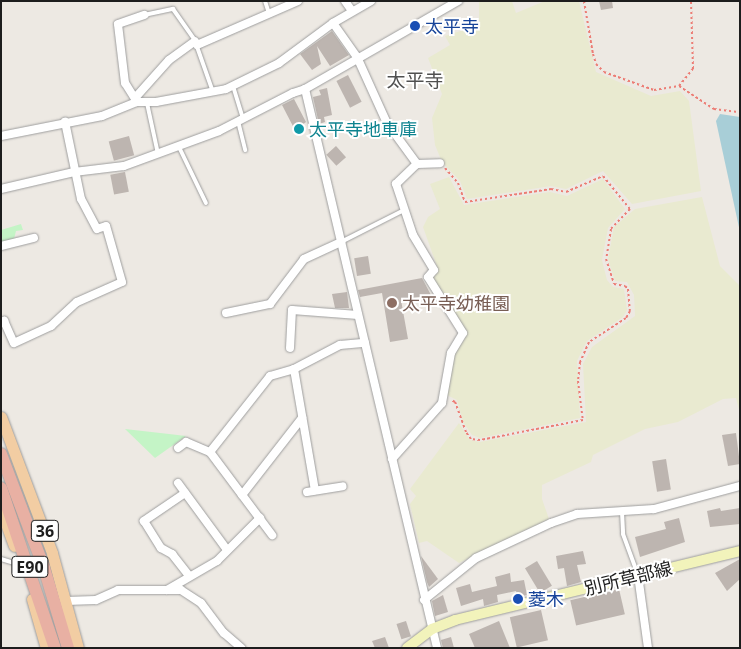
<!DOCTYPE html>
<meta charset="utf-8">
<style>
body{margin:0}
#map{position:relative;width:741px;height:649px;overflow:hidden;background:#ede9e3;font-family:"Noto Sans","Noto Sans JP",sans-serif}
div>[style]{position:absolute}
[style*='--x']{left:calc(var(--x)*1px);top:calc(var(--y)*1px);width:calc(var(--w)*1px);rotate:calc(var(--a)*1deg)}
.farmland>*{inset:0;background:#e9ead0}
.park>*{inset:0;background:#c4f4c6}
.water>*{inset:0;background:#a8ced7}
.building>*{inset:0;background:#bdb5b0;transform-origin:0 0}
.path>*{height:2px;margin-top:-1px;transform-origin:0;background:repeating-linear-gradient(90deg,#ec7d75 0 2.5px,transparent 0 5px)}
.roads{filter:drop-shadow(0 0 1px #9e9e9e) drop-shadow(0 0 1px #9e9e9e)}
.service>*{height:4px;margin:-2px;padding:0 2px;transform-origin:2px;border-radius:2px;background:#fff}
.minor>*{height:8px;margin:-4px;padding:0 4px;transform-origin:4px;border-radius:4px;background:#fff}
.secondary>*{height:10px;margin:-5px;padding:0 5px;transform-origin:5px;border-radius:5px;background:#f2f3bb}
.primary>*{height:11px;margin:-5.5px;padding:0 5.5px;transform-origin:5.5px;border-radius:5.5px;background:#f2cda3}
.trunk>*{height:12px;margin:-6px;padding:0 6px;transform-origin:6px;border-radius:6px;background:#e8b0a3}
.dots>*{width:14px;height:14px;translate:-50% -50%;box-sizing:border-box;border:2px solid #fff;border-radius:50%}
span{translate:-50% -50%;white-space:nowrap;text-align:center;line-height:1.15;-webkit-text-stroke:4px #fff;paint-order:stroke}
.shield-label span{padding:1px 4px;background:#fff;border:1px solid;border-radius:4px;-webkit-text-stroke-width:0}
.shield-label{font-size:16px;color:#1d1d1d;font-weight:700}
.transit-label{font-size:18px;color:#164399}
.left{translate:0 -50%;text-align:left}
.culture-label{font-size:18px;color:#0d838f}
.education-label{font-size:18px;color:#785e54}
.street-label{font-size:18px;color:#1d1d1d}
.neighbourhood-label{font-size:19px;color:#505050}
.frame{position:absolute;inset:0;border:2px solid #1d1d1d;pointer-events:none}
</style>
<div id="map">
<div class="farmland">
<div style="clip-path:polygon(479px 1px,512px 1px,516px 13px,545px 1px,579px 1px,596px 72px,651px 96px,680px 91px,689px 101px,701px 191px,632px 204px,603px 171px,566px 189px,551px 186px,467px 199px,460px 181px,442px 162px,435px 145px,432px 118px,442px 94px,428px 58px,450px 45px,445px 36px,479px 25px)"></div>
<div style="clip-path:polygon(449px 177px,464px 205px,550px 192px,567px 196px,603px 179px,625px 209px,608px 228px,602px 260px,607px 280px,613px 287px,624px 289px,627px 310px,623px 317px,587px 341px,577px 361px,580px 418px,480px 438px,472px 435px,463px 422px,457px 400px,447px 395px,453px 355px,464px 340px,465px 332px,432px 278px,438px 269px,423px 227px,428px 217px,440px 209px,430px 184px)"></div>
<div style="clip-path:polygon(702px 197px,720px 266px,740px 286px,740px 413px,736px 398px,723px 399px,678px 422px,645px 429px,593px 455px,591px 462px,542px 485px,542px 499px,549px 519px,459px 563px,427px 541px,419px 543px,410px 504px,416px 496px,410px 489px,459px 423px,470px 440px,480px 442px,586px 422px,583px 364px,592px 347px,635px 316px,634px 295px,627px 282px,615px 281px,608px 259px,614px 227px,635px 209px)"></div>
</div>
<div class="park">
<div style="clip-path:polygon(21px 224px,23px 230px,16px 231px,14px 239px,1px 242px,1px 230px)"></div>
<div style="clip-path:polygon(125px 429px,169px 434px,186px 436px,155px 458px)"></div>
</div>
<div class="water">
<div style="clip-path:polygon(720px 114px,740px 117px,740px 232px,716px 121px)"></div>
</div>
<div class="building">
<div style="clip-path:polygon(599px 1px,612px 1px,613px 8px,601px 10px)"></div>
<div style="clip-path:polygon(332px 31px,349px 55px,330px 66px,317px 46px,321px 64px,312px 70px,300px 54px)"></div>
<div style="left:348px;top:75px;width:30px;height:13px;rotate:63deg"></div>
<div style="clip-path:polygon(327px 88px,332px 115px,324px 117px,325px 122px,319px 124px,313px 97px,321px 95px,319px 90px)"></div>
<div style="clip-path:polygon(294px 99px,306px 122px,302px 125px,304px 130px,297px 134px,282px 105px)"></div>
<div style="left:129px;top:136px;width:20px;height:21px;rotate:75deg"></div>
<div style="left:336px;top:146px;width:15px;height:13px;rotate:48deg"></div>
<div style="left:125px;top:172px;width:20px;height:15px;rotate:79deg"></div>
<div style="left:368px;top:256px;width:18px;height:14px;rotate:81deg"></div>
<div style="clip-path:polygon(422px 278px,431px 295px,401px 300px,408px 339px,390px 342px,382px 293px,360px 297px,358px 290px)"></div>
<div style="clip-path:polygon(347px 292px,349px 308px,335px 308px,332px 294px)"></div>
<div style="clip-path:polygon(736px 433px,740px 464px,728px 466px,722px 435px)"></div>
<div style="left:666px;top:459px;width:31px;height:14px;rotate:81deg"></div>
<div style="clip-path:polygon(720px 508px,721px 511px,740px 508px,740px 524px,710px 527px,707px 511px)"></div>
<div style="clip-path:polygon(679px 518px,685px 542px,640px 557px,635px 537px,666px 529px,664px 522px)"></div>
<div style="clip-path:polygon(583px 551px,586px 564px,577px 565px,581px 582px,567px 586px,564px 568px,558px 569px,556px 556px)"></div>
<div style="clip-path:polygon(421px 556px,438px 579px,429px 587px,427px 582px)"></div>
<div style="clip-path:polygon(740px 559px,740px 579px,727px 591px,715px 573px)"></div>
<div style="left:537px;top:561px;width:29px;height:14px;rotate:59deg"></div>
<div style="clip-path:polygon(510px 573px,511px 582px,524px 580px,527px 595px,518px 597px,516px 591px,497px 595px,498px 602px,484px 606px,483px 599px,461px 606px,456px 588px,470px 584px,472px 592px,497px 586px,495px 577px)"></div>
<div style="left:619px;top:589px;width:26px;height:50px;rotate:77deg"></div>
<div style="clip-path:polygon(443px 595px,448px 612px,435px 616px,432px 601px)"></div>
<div style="left:541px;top:610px;width:31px;height:32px;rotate:77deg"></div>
<div style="left:406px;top:621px;width:16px;height:10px;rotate:72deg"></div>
<div style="clip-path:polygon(499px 621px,510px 648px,475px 648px,469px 634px)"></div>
<div style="clip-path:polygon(385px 637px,389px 648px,375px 648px,372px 641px)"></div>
<div style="clip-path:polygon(451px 637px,454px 648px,443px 648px,441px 640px)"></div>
</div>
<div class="path">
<div style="--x:584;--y:1;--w:54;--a:80.4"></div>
<div style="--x:593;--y:54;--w:10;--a:73"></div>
<div style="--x:596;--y:64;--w:11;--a:45"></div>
<div style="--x:604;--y:72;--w:53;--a:19.8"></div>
<div style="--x:654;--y:90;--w:25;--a:-9"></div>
<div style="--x:679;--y:86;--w:42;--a:33.3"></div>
<div style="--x:714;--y:109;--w:26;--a:7"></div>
<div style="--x:679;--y:86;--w:22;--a:-51"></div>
<div style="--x:693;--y:69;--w:68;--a:-91.7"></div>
<div style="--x:445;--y:168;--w:20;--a:49"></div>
<div style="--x:458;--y:183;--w:20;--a:70"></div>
<div style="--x:465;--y:202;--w:87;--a:-8.6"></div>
<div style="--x:551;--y:189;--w:15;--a:11"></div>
<div style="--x:566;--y:192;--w:40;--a:-23.4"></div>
<div style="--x:603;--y:176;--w:43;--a:50.7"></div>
<div style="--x:630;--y:209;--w:28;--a:134"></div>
<div style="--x:611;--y:229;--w:30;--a:99"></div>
<div style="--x:606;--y:259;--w:26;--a:72"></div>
<div style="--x:614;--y:284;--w:11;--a:10"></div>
<div style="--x:625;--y:286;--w:4;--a:45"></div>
<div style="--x:628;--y:289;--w:22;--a:85"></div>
<div style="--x:630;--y:311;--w:8;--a:120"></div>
<div style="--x:626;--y:318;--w:44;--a:147"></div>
<div style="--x:589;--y:342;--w:22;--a:114"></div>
<div style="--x:580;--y:362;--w:19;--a:96"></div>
<div style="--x:578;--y:381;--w:39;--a:83"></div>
<div style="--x:583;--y:420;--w:105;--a:169"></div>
<div style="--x:480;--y:440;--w:9;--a:-174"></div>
<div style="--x:471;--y:439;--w:9;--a:-126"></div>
<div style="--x:466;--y:432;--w:32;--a:-110"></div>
<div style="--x:455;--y:402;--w:4;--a:-153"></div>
</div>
<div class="roads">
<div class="service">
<div style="--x:265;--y:1;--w:13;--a:72"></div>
<div style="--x:144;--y:15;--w:30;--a:-12"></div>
<div style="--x:173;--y:9;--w:39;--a:55"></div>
<div style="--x:195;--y:41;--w:54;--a:70.6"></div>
<div style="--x:233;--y:86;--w:34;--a:73"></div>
<div style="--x:147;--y:103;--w:52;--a:77.8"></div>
<div style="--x:238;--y:121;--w:30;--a:76"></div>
<div style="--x:179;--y:147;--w:62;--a:64.3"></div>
<div style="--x:341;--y:242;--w:71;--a:-26.9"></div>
<div style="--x:622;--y:512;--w:22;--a:87"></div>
<div style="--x:623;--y:534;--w:44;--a:69.9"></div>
<div style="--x:1;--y:559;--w:21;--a:17"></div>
</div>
<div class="minor">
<div style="--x:345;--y:1;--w:12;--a:55"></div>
<div style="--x:333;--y:23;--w:42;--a:54.8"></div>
<div style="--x:357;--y:57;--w:72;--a:65.6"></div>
<div style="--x:387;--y:123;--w:51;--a:53.8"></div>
<div style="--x:197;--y:45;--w:110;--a:-23.5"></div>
<div style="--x:305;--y:89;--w:574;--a:76.71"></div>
<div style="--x:135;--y:98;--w:51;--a:-48.2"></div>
<div style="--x:169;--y:60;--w:32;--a:-36"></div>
<div style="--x:137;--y:102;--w:22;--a:-122"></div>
<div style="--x:125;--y:83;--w:59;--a:-96.8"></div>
<div style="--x:118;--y:24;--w:28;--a:-19"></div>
<div style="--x:1;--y:136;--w:103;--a:-11.2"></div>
<div style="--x:102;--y:116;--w:38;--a:-22"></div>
<div style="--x:137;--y:102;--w:19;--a:0"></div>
<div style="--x:156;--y:102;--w:71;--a:-10.5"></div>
<div style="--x:226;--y:89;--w:59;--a:-26.1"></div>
<div style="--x:279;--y:63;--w:67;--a:-36.5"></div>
<div style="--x:333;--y:23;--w:44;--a:-30.1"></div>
<div style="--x:1;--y:189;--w:75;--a:-13.1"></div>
<div style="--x:74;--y:172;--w:50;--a:-6.8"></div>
<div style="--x:124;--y:166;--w:101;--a:-20.2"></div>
<div style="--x:219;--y:131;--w:83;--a:-27.2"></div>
<div style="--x:293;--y:93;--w:13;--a:-18"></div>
<div style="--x:305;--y:89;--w:177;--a:-29.9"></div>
<div style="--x:1;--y:246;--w:34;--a:-14"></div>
<div style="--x:226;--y:313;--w:45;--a:-11.6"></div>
<div style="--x:270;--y:304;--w:56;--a:-52.9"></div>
<div style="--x:304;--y:259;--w:41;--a:-24.7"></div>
<div style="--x:1;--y:323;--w:4;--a:-34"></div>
<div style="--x:4;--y:321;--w:24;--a:66"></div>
<div style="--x:14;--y:343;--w:41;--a:-24.7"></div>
<div style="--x:51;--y:326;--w:35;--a:-43"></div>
<div style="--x:77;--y:302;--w:49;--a:-24"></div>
<div style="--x:122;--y:282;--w:58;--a:-105.9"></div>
<div style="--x:106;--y:226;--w:9;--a:162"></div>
<div style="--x:97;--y:229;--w:34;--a:-118"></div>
<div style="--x:81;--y:199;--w:79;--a:-101.7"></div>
<div style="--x:290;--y:348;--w:38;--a:-87"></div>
<div style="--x:292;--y:310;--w:66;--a:4.3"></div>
<div style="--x:294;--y:369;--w:123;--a:80.2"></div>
<div style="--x:178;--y:448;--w:10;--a:-37"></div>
<div style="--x:186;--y:442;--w:26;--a:23"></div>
<div style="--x:210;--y:452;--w:104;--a:53.2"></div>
<div style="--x:210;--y:452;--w:97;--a:-51.7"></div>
<div style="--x:270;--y:376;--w:25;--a:-16"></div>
<div style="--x:294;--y:369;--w:52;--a:-27.6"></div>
<div style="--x:340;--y:345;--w:25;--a:-5"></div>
<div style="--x:392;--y:459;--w:75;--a:-48.2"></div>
<div style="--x:442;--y:403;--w:51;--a:-79.8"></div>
<div style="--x:451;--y:353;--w:23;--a:-59"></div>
<div style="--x:463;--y:333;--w:66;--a:-122"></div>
<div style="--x:428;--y:277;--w:9;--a:-49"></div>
<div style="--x:434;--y:270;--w:41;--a:-121"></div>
<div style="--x:413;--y:235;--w:54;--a:-108.4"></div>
<div style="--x:396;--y:184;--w:29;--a:-44"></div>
<div style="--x:417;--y:164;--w:23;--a:-2"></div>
<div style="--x:178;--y:483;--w:83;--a:53.8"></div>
<div style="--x:307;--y:492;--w:36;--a:-9"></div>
<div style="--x:185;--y:493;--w:50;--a:145.7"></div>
<div style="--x:144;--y:521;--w:32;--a:58"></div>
<div style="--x:161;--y:548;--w:13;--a:29"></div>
<div style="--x:172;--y:554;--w:28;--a:52"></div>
<div style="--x:242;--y:495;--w:98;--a:-52.1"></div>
<div style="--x:638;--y:575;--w:74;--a:82.2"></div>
<div style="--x:167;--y:590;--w:58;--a:-30.1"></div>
<div style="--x:217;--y:561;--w:61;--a:-45"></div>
<div style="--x:424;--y:600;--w:67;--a:-38.9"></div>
<div style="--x:476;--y:558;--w:83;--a:-25"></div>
<div style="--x:551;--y:523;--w:28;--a:-19"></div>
<div style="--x:577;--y:514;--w:77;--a:-3.7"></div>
<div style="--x:654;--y:509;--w:89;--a:-15"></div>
<div style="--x:66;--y:601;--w:30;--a:-2"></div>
<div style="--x:96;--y:600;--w:24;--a:-24"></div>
<div style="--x:118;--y:590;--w:63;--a:0"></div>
<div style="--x:181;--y:590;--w:24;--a:33"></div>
<div style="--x:201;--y:603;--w:38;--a:53"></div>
<div style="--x:224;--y:633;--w:23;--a:41"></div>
</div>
<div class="secondary">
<div style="--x:407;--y:648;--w:31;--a:-37"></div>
<div style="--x:432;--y:629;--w:25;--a:-21"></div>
<div style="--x:455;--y:620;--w:293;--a:-13.6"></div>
</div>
<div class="primary">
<div style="--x:1;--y:417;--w:145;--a:69.4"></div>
<div style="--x:52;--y:553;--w:98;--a:74.7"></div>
<div style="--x:1;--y:510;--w:38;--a:70"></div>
<div style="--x:32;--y:599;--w:51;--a:74.1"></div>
</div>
<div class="trunk">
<div style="--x:1;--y:454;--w:122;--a:69.3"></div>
<div style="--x:44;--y:568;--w:84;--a:73.3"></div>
<div style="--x:1;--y:488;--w:169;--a:71.4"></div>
</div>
</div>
<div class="dots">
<div style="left:415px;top:26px;background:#1a4fb4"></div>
<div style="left:299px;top:129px;background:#0f9aa8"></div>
<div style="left:392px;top:303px;background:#8d6e63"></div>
<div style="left:518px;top:599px;background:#1a4fb4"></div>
</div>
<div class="shield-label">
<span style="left:45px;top:531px">36</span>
<span style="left:30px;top:567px">E90</span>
</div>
<div class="transit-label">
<span class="left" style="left:425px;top:26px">太平寺</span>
<span class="left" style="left:528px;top:599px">菱木</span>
</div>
<div class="culture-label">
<span class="left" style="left:309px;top:129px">太平寺地車庫</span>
</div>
<div class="education-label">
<span class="left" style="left:402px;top:303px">太平寺幼稚園</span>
</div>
<div class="street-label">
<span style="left:628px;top:578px;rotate:-14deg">別所草部線</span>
</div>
<div class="neighbourhood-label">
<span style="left:415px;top:81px">太平寺</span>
</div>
<div class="frame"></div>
</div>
